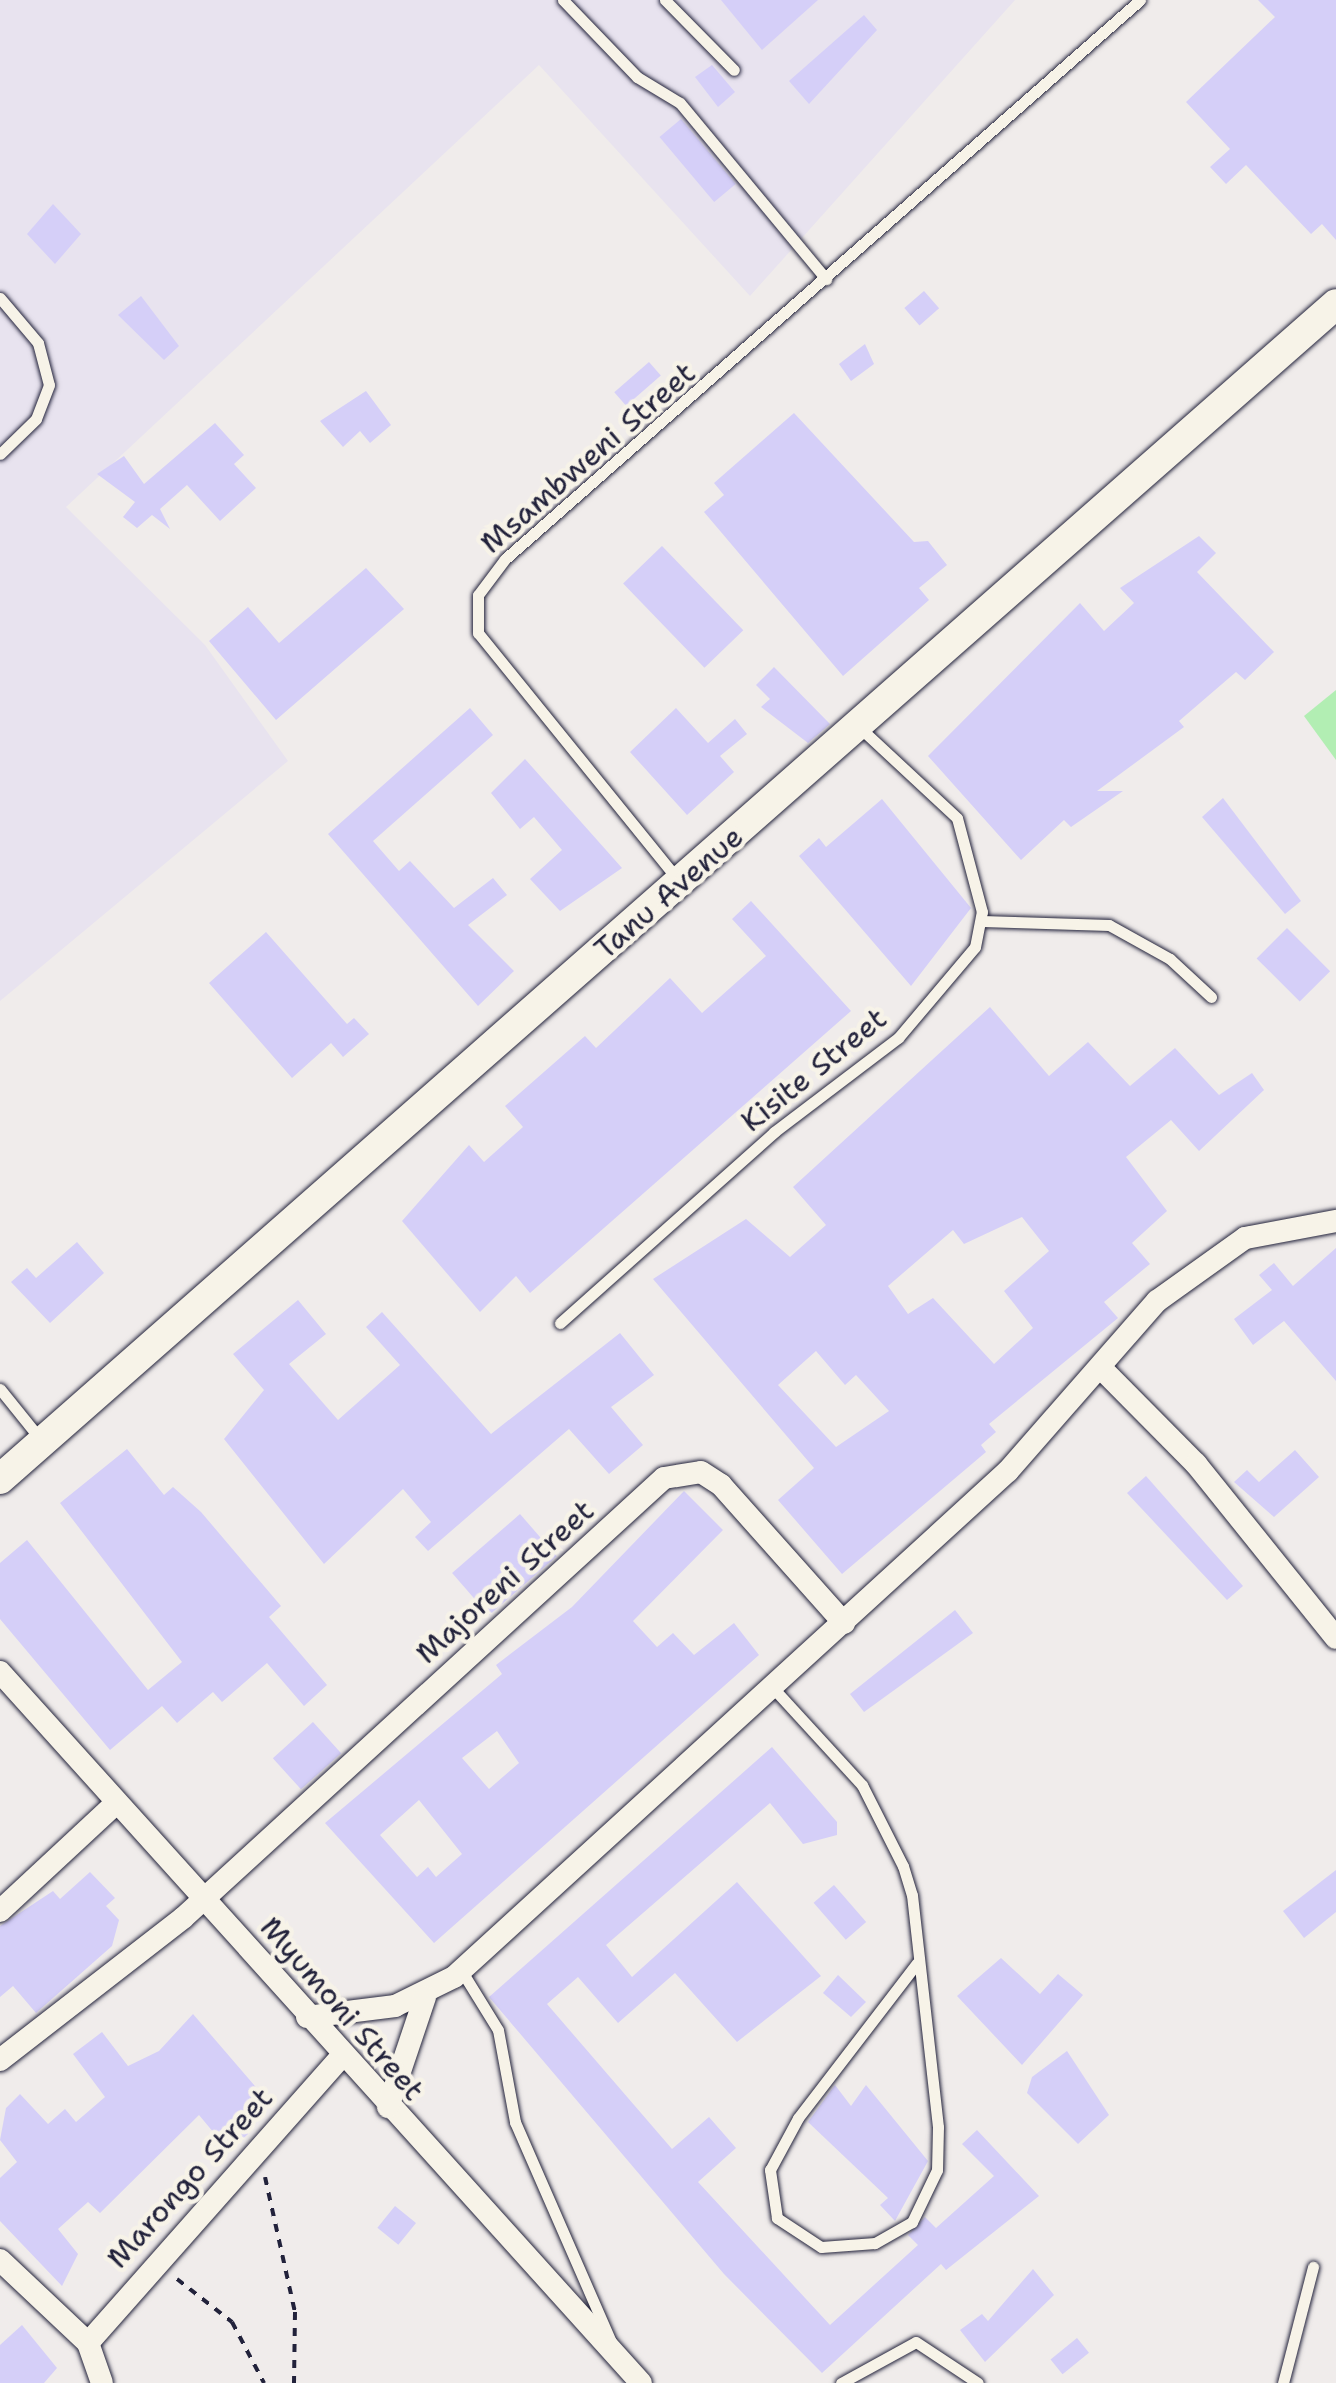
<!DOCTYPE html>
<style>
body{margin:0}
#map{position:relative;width:1336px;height:2383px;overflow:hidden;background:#f0eceb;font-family:"Shantell Sans",sans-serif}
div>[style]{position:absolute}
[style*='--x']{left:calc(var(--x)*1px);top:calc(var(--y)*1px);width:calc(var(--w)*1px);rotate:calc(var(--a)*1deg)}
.built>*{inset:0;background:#e8e3ef}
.green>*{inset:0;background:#b2eeb3}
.building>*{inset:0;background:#d5cff8;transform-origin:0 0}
.path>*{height:4px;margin-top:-2px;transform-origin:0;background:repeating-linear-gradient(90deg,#22223b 0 8px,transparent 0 16px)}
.roads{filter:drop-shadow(0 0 2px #22223b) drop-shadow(0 0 2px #22223b)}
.lane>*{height:11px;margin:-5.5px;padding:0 5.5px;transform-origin:5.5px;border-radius:5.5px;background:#f7f3e8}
.street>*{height:22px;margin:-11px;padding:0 11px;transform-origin:11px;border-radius:11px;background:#f7f3e8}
.secondary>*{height:30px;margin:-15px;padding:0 15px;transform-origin:15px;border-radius:15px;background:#f7f3e8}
span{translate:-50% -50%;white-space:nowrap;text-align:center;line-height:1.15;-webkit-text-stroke:9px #f7f3e8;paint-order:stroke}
.street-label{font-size:30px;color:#22223b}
</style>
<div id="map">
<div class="built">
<div style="clip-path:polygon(0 0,1015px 0,750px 296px,539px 65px,66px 507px,205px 645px,288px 761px,0 1001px)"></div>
</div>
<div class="green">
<div style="clip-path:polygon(1336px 690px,1336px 760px,1304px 716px)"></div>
</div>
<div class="building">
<div style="clip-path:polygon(721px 0,818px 0,762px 50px)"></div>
<div style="clip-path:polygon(1258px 0,1336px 0,1336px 240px,1322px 224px,1311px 234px,1246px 165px,1226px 184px,1210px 167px,1230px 149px,1186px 102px,1275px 17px)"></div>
<div style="clip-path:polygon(864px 15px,877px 30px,809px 104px,789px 81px)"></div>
<div style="clip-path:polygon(712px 65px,735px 92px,718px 107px,695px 77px)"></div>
<div style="left:681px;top:119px;width:85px;height:28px;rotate:50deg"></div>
<div style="clip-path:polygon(53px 204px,81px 234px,55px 264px,27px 234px)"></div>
<div style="left:924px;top:291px;width:23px;height:26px;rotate:49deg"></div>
<div style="clip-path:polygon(141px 296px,179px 346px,164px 360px,118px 315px)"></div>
<div style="clip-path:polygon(865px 344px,874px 364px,851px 381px,839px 364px)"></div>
<div style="left:649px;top:362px;width:18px;height:46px;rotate:49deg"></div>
<div style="clip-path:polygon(366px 391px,391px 425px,370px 443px,360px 431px,343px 447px,320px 421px)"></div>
<div style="clip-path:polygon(794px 413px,914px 542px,928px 541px,947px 565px,919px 588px,929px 600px,843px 676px,704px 512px,724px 495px,714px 483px)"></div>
<div style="clip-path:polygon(215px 423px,244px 455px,234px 464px,256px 488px,220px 521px,187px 485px,160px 509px,170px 529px,152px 515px,137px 528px,123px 517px,135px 502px,97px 474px,124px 456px,144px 484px)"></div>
<div style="clip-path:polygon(1199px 536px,1216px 553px,1197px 572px,1274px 652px,1245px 680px,1236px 672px,1179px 721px,1184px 727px,1097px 791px,1123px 791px,1071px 827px,1064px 820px,1021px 860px,928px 756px,1080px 603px,1104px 631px,1134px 603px,1120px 588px)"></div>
<div style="left:662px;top:546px;width:117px;height:54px;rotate:46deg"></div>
<div style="clip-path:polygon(366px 568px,404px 609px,276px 720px,209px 641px,248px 607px,279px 643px)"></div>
<div style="clip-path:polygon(774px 667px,830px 724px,808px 743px,761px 707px,770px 699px,756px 685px)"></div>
<div style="clip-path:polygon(470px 708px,493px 735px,373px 841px,399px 871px,410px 861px,454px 908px,493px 878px,507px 895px,468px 925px,514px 971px,478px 1006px,328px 834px)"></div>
<div style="clip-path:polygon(676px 708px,708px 743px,735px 719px,747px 734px,720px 756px,734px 772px,687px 815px,630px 752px)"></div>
<div style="clip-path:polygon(525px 759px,622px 868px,560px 911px,530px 879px,562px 850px,534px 817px,520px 829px,491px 793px)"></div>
<div style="clip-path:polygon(1223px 798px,1301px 901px,1285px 914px,1202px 817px)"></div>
<div style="clip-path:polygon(882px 799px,971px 908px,911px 986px,799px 856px,819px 838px,826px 847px)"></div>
<div style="clip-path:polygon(751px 901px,851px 1011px,530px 1293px,516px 1276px,480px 1312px,402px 1221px,469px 1145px,484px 1162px,523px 1127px,505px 1106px,585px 1036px,596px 1048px,670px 978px,702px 1013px,766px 956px,732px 919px)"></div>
<div style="left:1287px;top:928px;width:61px;height:43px;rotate:45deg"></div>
<div style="clip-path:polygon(266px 932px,347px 1024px,354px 1018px,369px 1034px,343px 1057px,331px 1043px,292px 1078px,209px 983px)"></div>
<div style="clip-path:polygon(evenodd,990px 1007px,1049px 1076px,1088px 1042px,1130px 1086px,1175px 1048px,1219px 1095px,1252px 1073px,1264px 1090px,1199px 1151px,1171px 1120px,1126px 1157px,1167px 1211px,1132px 1243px,1150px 1264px,1104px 1302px,1118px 1318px,989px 1424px,996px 1432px,981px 1445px,986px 1452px,842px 1574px,778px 1500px,814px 1468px,653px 1279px,746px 1219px,790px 1257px,826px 1225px,793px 1187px,990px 1007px,1022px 1217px,1049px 1251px,1004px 1291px,1033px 1328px,994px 1364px,933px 1298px,908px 1314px,888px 1286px,953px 1230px,964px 1244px,1022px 1217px,990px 1007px,816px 1351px,845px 1385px,856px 1375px,889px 1411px,836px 1447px,778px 1385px,816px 1351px)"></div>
<div style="clip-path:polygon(77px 1242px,104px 1273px,50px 1323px,11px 1282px,27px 1268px,36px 1278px)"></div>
<div style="clip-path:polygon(1336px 1248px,1336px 1381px,1284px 1321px,1253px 1345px,1234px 1319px,1272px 1290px,1259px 1275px,1274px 1263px,1293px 1286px)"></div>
<div style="clip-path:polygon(298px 1300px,326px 1334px,289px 1364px,338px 1420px,400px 1365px,366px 1327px,382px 1312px,491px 1434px,620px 1333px,654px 1375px,611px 1407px,643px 1445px,609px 1474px,569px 1429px,428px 1551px,415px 1537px,431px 1522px,403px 1489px,324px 1564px,224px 1439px,264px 1390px,233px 1354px)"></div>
<div style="clip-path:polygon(127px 1449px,164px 1495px,173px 1487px,201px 1512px,281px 1606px,269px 1617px,327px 1685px,304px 1706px,267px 1663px,222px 1702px,213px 1692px,177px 1723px,162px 1706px,110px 1750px,0 1619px,0 1563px,27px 1540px,148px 1690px,182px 1662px,60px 1503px)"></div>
<div style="clip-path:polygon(1295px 1450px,1319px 1477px,1274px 1517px,1234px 1482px,1247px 1470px,1259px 1482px)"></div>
<div style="clip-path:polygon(1146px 1476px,1243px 1586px,1227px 1600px,1127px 1493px)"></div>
<div style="clip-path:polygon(evenodd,684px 1491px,723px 1530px,633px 1621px,657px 1647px,673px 1633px,694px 1655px,734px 1623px,759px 1655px,434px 1943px,325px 1823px,502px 1674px,496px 1665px,572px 1607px,684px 1491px,497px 1731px,519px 1763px,489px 1789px,462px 1758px,497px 1731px,684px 1491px,419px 1800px,462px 1854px,436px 1877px,428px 1867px,417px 1877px,380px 1835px,419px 1800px)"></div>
<div style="left:520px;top:1514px;width:56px;height:90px;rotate:49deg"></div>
<div style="clip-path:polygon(955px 1610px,973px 1633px,864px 1712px,850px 1694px)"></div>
<div style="left:313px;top:1722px;width:42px;height:54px;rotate:48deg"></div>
<div style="clip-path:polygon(772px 1747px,837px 1822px,837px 1835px,803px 1844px,770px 1803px,606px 1945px,632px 1977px,737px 1882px,821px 1976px,737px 2042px,675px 1973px,618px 2023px,578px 1977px,547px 2004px,672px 2149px,709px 2117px,736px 2148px,698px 2182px,830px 2325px,918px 2245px,908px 2235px,925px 2217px,936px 2228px,994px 2176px,962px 2144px,977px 2130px,1039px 2196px,946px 2270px,941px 2264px,822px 2373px,724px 2274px,489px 1997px)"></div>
<div style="clip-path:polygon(1336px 1870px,1336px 1912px,1304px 1938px,1283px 1911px)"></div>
<div style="clip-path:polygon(90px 1872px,115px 1898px,106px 1906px,119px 1920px,112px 1946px,36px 2013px,13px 1986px,0 1997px,0 1926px,53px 1891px,60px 1899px)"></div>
<div style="left:834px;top:1885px;width:49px;height:27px;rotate:49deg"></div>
<div style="clip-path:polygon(1001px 1958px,1040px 1994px,1058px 1974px,1083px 1995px,1022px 2065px,957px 1996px)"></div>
<div style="clip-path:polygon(838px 1975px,866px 2002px,851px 2017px,823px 1993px)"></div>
<div style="clip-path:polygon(193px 2014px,266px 2099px,239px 2124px,248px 2134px,229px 2151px,199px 2115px,100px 2213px,88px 2202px,58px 2229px,78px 2254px,62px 2286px,0 2221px,0 2178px,17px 2162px,0 2140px,6px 2108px,20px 2094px,48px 2124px,65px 2109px,76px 2122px,105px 2097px,73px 2054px,102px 2032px,128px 2066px,159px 2051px)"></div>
<div style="clip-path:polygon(1067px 2051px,1109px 2115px,1078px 2144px,1027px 2093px,1032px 2077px)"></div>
<div style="clip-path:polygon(835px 2085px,851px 2106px,866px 2085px,928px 2161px,895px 2221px,880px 2205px,888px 2198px,808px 2122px)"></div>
<div style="left:395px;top:2206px;width:27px;height:28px;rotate:39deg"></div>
<div style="clip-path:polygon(1033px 2269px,1054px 2295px,985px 2362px,960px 2330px,982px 2314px,988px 2321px)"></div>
<div style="clip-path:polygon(22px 2325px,57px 2368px,44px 2383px,0 2383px,0 2345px)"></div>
<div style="left:1077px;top:2338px;width:19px;height:34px;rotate:51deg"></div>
</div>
<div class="path">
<div style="--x:265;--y:2177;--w:138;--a:77.5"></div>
<div style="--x:295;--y:2312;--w:71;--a:90.8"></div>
<div style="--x:177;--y:2279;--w:70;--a:38"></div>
<div style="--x:232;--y:2322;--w:69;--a:62.3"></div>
</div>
<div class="roads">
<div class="lane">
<div style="--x:563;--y:0;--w:107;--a:46.1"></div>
<div style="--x:637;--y:77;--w:50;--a:31.2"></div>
<div style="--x:680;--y:103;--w:229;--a:50.3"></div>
<div style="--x:665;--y:0;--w:98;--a:45.4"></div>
<div style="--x:0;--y:298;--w:59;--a:49.8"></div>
<div style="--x:38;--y:343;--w:43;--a:75.3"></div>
<div style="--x:49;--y:385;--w:36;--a:111"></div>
<div style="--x:36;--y:419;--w:50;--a:135.8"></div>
<div style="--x:679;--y:881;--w:319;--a:-129"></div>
<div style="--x:478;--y:633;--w:38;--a:-90"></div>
<div style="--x:478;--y:595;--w:45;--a:-53.1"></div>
<div style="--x:505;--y:559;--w:846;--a:-41.36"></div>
<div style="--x:982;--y:921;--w:127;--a:1.8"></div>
<div style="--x:1109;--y:925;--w:70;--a:29.1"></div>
<div style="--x:1170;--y:959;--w:56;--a:42.8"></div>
<div style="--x:560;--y:1323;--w:287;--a:-41.7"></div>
<div style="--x:774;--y:1132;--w:156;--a:-37.2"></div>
<div style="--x:898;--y:1038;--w:119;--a:-49.8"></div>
<div style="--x:975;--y:947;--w:36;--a:-79"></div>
<div style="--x:982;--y:912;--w:97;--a:-104.9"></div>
<div style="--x:957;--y:818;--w:134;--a:-137.1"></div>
<div style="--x:0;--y:1389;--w:67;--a:51.1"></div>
<div style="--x:775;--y:1690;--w:129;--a:47.5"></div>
<div style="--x:862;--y:1785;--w:91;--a:63.2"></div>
<div style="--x:903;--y:1866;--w:30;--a:73"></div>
<div style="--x:912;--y:1895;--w:233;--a:83.6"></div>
<div style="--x:938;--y:2127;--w:43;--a:91.3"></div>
<div style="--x:937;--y:2170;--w:58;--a:115.7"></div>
<div style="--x:912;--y:2222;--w:43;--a:150.4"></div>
<div style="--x:875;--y:2243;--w:54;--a:175.8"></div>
<div style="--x:821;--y:2247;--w:53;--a:-146.6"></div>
<div style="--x:777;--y:2218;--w:49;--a:-98.3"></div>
<div style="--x:770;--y:2170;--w:59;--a:-61.7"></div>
<div style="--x:798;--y:2118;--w:195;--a:-52.5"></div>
<div style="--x:461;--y:1970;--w:70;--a:58.3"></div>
<div style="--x:498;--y:2030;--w:94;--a:79.5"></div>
<div style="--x:515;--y:2122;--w:244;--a:66.4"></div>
<div style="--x:841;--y:2383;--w:85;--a:-28.7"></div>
<div style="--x:916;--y:2342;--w:74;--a:33.5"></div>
<div style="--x:1283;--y:2383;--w:120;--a:-75.5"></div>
</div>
<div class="street">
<div style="--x:1104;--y:1371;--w:131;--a:45.3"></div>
<div style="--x:1196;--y:1464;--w:223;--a:51.2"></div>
<div style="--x:0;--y:1672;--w:957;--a:47.96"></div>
<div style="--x:0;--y:1911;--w:157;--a:-42.9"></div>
<div style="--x:307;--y:2017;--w:89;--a:-7.1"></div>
<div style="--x:395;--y:2006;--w:66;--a:-26.2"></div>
<div style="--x:454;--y:1977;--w:750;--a:-42.41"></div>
<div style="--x:1008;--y:1471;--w:226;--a:-48.8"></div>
<div style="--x:1157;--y:1301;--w:108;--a:-35.6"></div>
<div style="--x:1245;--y:1238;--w:93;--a:-10.6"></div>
<div style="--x:0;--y:2060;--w:232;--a:-37.8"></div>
<div style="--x:183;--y:1918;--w:652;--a:-42.45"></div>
<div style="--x:664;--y:1478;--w:37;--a:-9"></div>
<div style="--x:701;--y:1472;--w:24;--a:33"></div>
<div style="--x:721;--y:1485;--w:185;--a:48.3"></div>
<div style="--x:388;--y:2107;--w:116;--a:-71.4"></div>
<div style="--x:0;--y:2260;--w:121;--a:43.3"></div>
<div style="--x:88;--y:2343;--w:42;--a:70.7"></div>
<div style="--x:88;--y:2343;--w:382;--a:-48.5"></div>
</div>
<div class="secondary">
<div style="--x:0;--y:1479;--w:1779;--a:-41.33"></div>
</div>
</div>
<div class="street-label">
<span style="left:588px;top:458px;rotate:-41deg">Msambweni Street</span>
<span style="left:669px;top:893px;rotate:-41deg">Tanu Avenue</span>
<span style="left:814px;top:1070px;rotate:-39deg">Kisite Street</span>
<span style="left:505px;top:1582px;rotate:-42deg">Majoreni Street</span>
<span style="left:342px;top:2009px;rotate:49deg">Myumoni Street</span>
<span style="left:190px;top:2178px;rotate:-48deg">Marongo Street</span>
</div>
</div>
